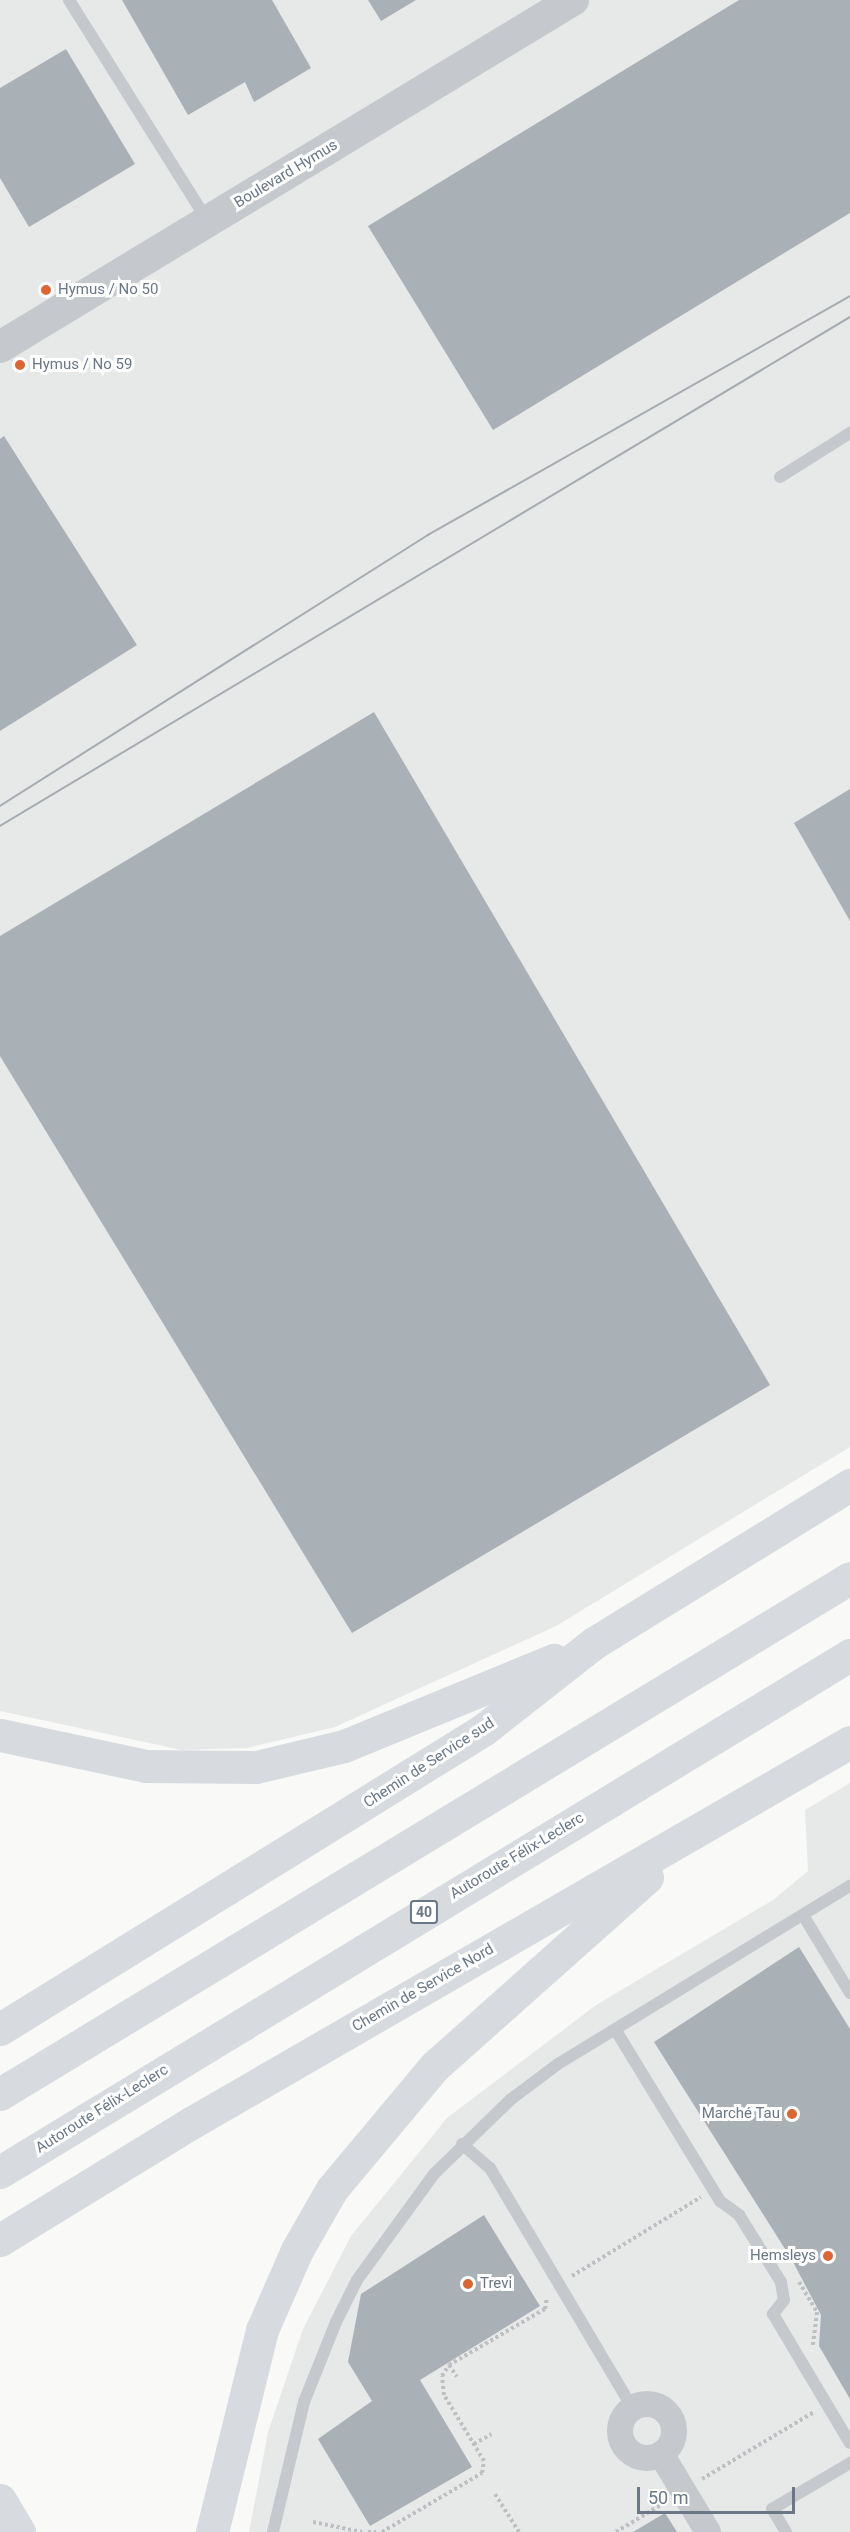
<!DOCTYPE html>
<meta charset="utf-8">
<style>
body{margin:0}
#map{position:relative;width:850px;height:2532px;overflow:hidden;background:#f9f9f7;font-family:Roboto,sans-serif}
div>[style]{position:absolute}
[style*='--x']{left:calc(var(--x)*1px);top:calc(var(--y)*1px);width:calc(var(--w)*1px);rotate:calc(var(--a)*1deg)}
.built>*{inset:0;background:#e7e8e8}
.building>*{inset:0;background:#a9b1b7}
.path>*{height:4px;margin-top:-2px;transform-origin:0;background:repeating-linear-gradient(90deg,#bdbfc2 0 3px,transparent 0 6px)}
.service>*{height:12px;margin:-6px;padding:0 6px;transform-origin:6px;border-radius:6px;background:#c5c8cc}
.minor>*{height:26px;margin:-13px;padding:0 13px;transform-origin:13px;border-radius:13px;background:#c5c8cc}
.minor>.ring{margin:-13px;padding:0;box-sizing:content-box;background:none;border:26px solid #c5c8cc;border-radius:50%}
.tertiary>*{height:32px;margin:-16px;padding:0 16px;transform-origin:16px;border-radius:16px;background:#c5c8cc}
.secondary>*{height:33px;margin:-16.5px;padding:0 16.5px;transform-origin:16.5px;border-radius:16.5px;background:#d7dbdf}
.motorway>*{height:33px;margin:-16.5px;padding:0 16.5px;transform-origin:16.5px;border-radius:16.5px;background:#d7dbdf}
.tram>*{height:1.5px;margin:-0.75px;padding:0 0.75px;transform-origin:0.75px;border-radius:0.75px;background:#a6abb1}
.dots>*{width:16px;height:16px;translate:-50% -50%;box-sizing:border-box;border:3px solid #fff;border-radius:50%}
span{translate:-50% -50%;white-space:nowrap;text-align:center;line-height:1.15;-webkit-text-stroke:6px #fff;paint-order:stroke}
.shield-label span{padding:2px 4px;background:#fff;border:2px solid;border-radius:4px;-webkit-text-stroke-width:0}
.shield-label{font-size:14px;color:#697786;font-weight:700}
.street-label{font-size:15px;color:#697786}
.poi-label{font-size:15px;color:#697786}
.left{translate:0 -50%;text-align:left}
.right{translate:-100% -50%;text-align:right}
.scale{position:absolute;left:637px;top:2487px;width:158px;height:27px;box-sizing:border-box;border:3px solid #697786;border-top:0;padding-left:8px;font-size:18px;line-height:21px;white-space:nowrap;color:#697786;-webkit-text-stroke:4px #fff;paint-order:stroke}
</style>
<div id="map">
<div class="built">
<div style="clip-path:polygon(0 0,850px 0,850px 1447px,556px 1626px,335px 1727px,247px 1748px,182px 1750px,0 1711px)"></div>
<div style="clip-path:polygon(850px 1783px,850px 2532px,249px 2532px,268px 2432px,303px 2329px,351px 2236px,447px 2118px,596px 2005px,773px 1900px,808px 1871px,805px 1810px)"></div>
</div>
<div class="building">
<div style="clip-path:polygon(122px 0,272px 0,311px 68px,254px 102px,245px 82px,188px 115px)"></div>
<div style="clip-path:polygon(368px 0,416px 0,381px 21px)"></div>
<div style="clip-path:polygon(739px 0,850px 0,850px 213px,493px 430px,368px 226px)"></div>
<div style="clip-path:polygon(66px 49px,135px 164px,29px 227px,0 178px,0 88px)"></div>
<div style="clip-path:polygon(4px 436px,137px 645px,0 731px,0 439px)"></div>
<div style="clip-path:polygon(374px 712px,770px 1385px,352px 1633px,0 1056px,0 936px)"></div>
<div style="clip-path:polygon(850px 789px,850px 921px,794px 823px)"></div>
<div style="clip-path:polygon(799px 1947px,850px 2029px,850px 2399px,819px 2346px,821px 2315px,792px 2260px,654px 2042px)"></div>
<div style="clip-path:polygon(484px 2215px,540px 2306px,420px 2380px,472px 2467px,370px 2526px,318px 2439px,372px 2401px,348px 2362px,361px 2294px)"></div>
<div style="clip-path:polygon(665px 2513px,677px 2532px,633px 2532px)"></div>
</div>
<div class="path">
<div style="--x:572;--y:2276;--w:151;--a:-31.5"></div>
<div style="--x:799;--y:2282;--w:35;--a:59"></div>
<div style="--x:817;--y:2312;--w:35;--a:97"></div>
<div style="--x:449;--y:2365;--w:14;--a:56"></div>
<div style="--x:474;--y:2444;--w:20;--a:-30"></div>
<div style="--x:702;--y:2479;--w:131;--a:-30.9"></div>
<div style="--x:495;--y:2494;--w:45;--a:57.7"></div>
<div style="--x:313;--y:2522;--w:50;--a:11.5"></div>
<div style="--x:368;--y:2532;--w:8;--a:0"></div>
<div style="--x:382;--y:2532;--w:116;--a:-30.5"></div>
<div style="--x:482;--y:2473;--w:12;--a:-81"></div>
<div style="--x:484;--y:2461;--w:77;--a:-121.2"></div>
<div style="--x:444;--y:2395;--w:19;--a:-96"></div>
<div style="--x:442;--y:2376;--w:13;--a:-58"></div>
<div style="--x:449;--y:2365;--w:111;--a:-30.3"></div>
<div style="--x:545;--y:2309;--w:11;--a:-80"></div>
<div style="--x:616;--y:2532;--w:56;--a:-31.1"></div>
</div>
<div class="service">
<div style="--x:69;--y:0;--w:260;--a:57.9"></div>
<div style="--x:780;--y:477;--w:83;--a:-32.2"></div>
<div style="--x:803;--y:1915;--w:91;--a:58.9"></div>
<div style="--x:615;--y:2029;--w:202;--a:58.6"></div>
<div style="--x:720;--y:2201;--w:24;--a:36"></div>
<div style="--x:739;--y:2215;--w:79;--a:57.9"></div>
<div style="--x:781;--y:2282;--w:18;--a:81"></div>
<div style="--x:784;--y:2300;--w:18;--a:128"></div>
<div style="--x:773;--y:2314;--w:150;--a:59.2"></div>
<div style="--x:462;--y:2144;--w:37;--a:41"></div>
<div style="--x:490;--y:2168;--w:278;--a:59.3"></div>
<div style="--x:273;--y:2532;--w:134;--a:-76.6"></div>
<div style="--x:304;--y:2402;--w:86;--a:-68.2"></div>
<div style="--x:336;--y:2322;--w:47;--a:-63.4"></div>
<div style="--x:357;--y:2280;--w:131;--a:-54"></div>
<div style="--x:434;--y:2174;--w:106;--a:-44.2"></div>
<div style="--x:510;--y:2100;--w:60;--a:-36.9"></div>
<div style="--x:558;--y:2064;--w:342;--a:-31.4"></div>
<div style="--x:786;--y:2532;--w:27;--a:-121"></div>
<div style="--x:772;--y:2509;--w:91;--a:-30.5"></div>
</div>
<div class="minor">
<div class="ring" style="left:620px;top:2404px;width:28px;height:28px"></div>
<div style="--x:661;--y:2454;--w:91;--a:58.9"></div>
</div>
<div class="tertiary">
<div style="--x:0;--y:347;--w:670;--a:-31.2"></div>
</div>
<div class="secondary">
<div style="--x:0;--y:1735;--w:149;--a:12"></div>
<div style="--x:146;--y:1766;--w:110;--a:0.5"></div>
<div style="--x:256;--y:1767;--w:90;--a:-13.4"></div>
<div style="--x:344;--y:1746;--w:227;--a:-22.3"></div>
<div style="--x:0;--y:2029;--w:568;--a:-31.76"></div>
<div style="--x:483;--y:1730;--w:141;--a:-38.1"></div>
<div style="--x:594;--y:1643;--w:301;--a:-31.7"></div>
<div style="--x:0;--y:2240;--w:224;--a:-31.5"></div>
<div style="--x:191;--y:2123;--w:761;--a:-30.03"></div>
<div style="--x:0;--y:2500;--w:37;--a:59"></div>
<div style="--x:212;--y:2532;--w:208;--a:-76.1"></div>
<div style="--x:262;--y:2330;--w:87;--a:-66.4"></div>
<div style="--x:297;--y:2250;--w:70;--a:-60.2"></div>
<div style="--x:332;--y:2189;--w:160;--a:-50.1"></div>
<div style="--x:435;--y:2066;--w:284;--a:-41.7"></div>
</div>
<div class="motorway">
<div style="--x:0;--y:2094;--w:994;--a:-31.26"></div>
<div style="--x:0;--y:2172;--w:995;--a:-31.31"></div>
</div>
<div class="tram">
<div style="--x:0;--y:806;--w:507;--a:-32.34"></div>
<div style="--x:428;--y:535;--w:485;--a:-29.5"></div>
<div style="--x:0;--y:826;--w:991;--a:-30.91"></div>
</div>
<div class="dots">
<div style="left:46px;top:290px;background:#dc6533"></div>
<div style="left:20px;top:365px;background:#dc6533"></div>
<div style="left:792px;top:2114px;background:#dc6533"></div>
<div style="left:828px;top:2256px;background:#dc6533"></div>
<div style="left:468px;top:2284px;background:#dc6533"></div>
</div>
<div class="shield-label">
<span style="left:424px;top:1912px">40</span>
</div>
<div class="street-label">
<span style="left:286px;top:174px;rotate:-31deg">Boulevard Hymus</span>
<span style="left:429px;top:1763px;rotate:-33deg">Chemin de Service sud</span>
<span style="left:517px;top:1856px;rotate:-31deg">Autoroute Félix-Leclerc</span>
<span style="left:423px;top:1988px;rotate:-30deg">Chemin de Service Nord</span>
<span style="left:102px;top:2109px;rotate:-32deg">Autoroute Félix-Leclerc</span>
</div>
<div class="poi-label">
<span class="left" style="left:58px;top:290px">Hymus / No 50</span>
<span class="left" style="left:32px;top:365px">Hymus / No 59</span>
<span class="right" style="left:780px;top:2114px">Marché Tau</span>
<span class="right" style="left:816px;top:2256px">Hemsleys</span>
<span class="left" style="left:480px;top:2284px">Trevi</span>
</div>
<div class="scale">50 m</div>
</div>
